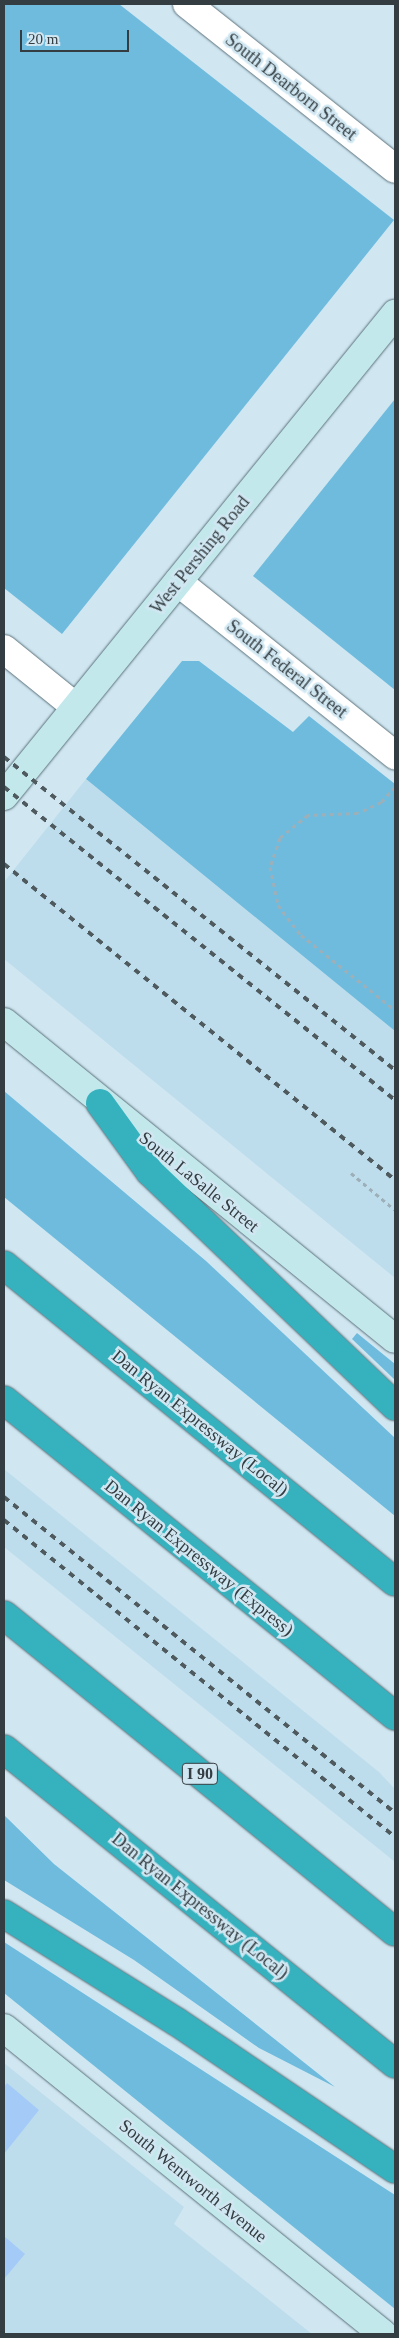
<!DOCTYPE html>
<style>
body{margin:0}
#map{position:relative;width:399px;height:2338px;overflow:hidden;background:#d0e7f2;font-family:Georgia,serif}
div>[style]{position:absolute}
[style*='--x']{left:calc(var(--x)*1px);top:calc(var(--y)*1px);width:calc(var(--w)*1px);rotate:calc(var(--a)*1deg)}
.built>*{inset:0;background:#beddec}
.green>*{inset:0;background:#6fbbdd}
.building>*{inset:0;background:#a4cbf7}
.path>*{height:3px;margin-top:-1.5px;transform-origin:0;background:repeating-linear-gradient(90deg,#9db0b9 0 4px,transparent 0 8px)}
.roads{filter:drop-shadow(0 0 1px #5c717a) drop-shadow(0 0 1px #5c717a)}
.street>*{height:28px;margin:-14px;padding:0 14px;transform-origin:14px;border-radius:14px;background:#fff}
.secondary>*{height:28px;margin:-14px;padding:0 14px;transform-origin:14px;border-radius:14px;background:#c3e8ec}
.highway>*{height:28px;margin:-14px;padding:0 14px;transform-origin:14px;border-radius:14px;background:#36b2bf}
.rail>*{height:4px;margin-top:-2px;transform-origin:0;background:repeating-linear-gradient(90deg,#4f5a5f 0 6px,transparent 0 12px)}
span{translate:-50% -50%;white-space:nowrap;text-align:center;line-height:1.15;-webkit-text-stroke:5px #d0e7f2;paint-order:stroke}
.shield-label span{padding:1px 4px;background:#d0e7f2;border:1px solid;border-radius:4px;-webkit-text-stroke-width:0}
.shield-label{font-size:16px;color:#343d41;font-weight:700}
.street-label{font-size:18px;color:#343d41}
.frame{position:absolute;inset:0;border:5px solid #343d41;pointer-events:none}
.scale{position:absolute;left:20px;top:30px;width:109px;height:22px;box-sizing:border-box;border:2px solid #343d41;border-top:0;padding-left:6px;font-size:15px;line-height:18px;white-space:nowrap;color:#343d41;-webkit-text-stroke:4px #d0e7f2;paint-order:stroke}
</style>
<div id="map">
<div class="built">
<div style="clip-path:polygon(86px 779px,152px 833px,395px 990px,395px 1278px,4px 959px,4px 882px)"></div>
<div style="clip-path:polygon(4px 1469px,379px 1772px,395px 1789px,395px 1862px,4px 1547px)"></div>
<div style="clip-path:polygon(4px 2063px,184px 2207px,174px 2224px,312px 2334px,4px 2334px)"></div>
</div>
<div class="green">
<div style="clip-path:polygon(4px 4px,119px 4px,394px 220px,62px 634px,4px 588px)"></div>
<div style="clip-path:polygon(395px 399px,395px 690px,253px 576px)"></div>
<div style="clip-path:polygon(182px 661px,199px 661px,293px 732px,309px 716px,395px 784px,395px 1031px,86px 779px)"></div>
<div style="clip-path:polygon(4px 1091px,206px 1261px,395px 1438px,395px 1516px,4px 1197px)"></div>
<div style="clip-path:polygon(357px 1333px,395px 1364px,395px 1380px,352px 1339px)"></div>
<div style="clip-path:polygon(4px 1815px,54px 1864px,335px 2087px,259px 2048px,134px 1960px,4px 1880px)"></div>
<div style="clip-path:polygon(4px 1942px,395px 2195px,395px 2309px,4px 1993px)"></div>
</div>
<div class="building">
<div style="clip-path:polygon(7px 2083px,39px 2110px,4px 2154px,4px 2087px)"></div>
<div style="clip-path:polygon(4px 2236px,25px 2254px,4px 2279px)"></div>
</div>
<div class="path">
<div style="--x:395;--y:787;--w:21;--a:133"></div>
<div style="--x:381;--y:802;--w:25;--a:154"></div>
<div style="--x:358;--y:813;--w:50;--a:177.7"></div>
<div style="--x:308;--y:815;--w:36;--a:141"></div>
<div style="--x:280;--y:838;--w:31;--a:109"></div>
<div style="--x:270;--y:867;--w:39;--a:78"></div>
<div style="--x:278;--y:905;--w:38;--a:53"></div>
<div style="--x:301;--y:935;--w:120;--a:38.6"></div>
<div style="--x:351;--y:1173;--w:57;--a:40.1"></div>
</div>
<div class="roads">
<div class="street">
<div style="--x:187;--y:4;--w:265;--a:38.4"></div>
<div style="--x:178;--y:582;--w:278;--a:38.6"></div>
<div style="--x:4;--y:649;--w:92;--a:38.9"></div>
</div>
<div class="secondary">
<div style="--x:4;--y:796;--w:621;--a:-50.95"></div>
<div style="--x:4;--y:1022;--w:503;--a:39.03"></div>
<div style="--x:4;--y:2028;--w:487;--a:38.9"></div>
</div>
<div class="highway">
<div style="--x:100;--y:1103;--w:85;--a:54.1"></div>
<div style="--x:150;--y:1172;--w:339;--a:43.7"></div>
<div style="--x:4;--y:1265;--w:503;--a:39.03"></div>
<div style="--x:4;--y:1400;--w:503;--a:38.94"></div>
<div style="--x:4;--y:1615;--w:503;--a:39.03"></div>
<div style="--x:4;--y:1749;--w:502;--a:38.86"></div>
<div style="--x:4;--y:1914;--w:204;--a:32"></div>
<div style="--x:177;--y:2022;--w:263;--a:34"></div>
</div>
</div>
<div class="rail">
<div style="--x:4;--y:757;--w:501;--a:38.68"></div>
<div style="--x:4;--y:787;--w:501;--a:38.68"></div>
<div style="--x:4;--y:864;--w:503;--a:38.94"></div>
<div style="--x:4;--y:1497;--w:503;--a:38.94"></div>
<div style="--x:4;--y:1520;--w:503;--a:39.03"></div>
</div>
<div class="shield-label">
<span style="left:200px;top:1774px">I 90</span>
</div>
<div class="street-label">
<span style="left:291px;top:87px;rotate:38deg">South Dearborn Street</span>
<span style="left:200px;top:555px;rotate:-51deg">West Pershing Road</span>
<span style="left:287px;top:669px;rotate:38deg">South Federal Street</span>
<span style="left:199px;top:1182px;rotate:39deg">South LaSalle Street</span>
<span style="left:200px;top:1423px;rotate:39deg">Dan Ryan Expressway (Local)</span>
<span style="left:199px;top:1558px;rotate:39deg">Dan Ryan Expressway (Express)</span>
<span style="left:200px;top:1906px;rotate:39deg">Dan Ryan Expressway (Local)</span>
<span style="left:193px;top:2181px;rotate:39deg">South Wentworth Avenue</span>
</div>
<div class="frame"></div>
<div class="scale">20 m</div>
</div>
